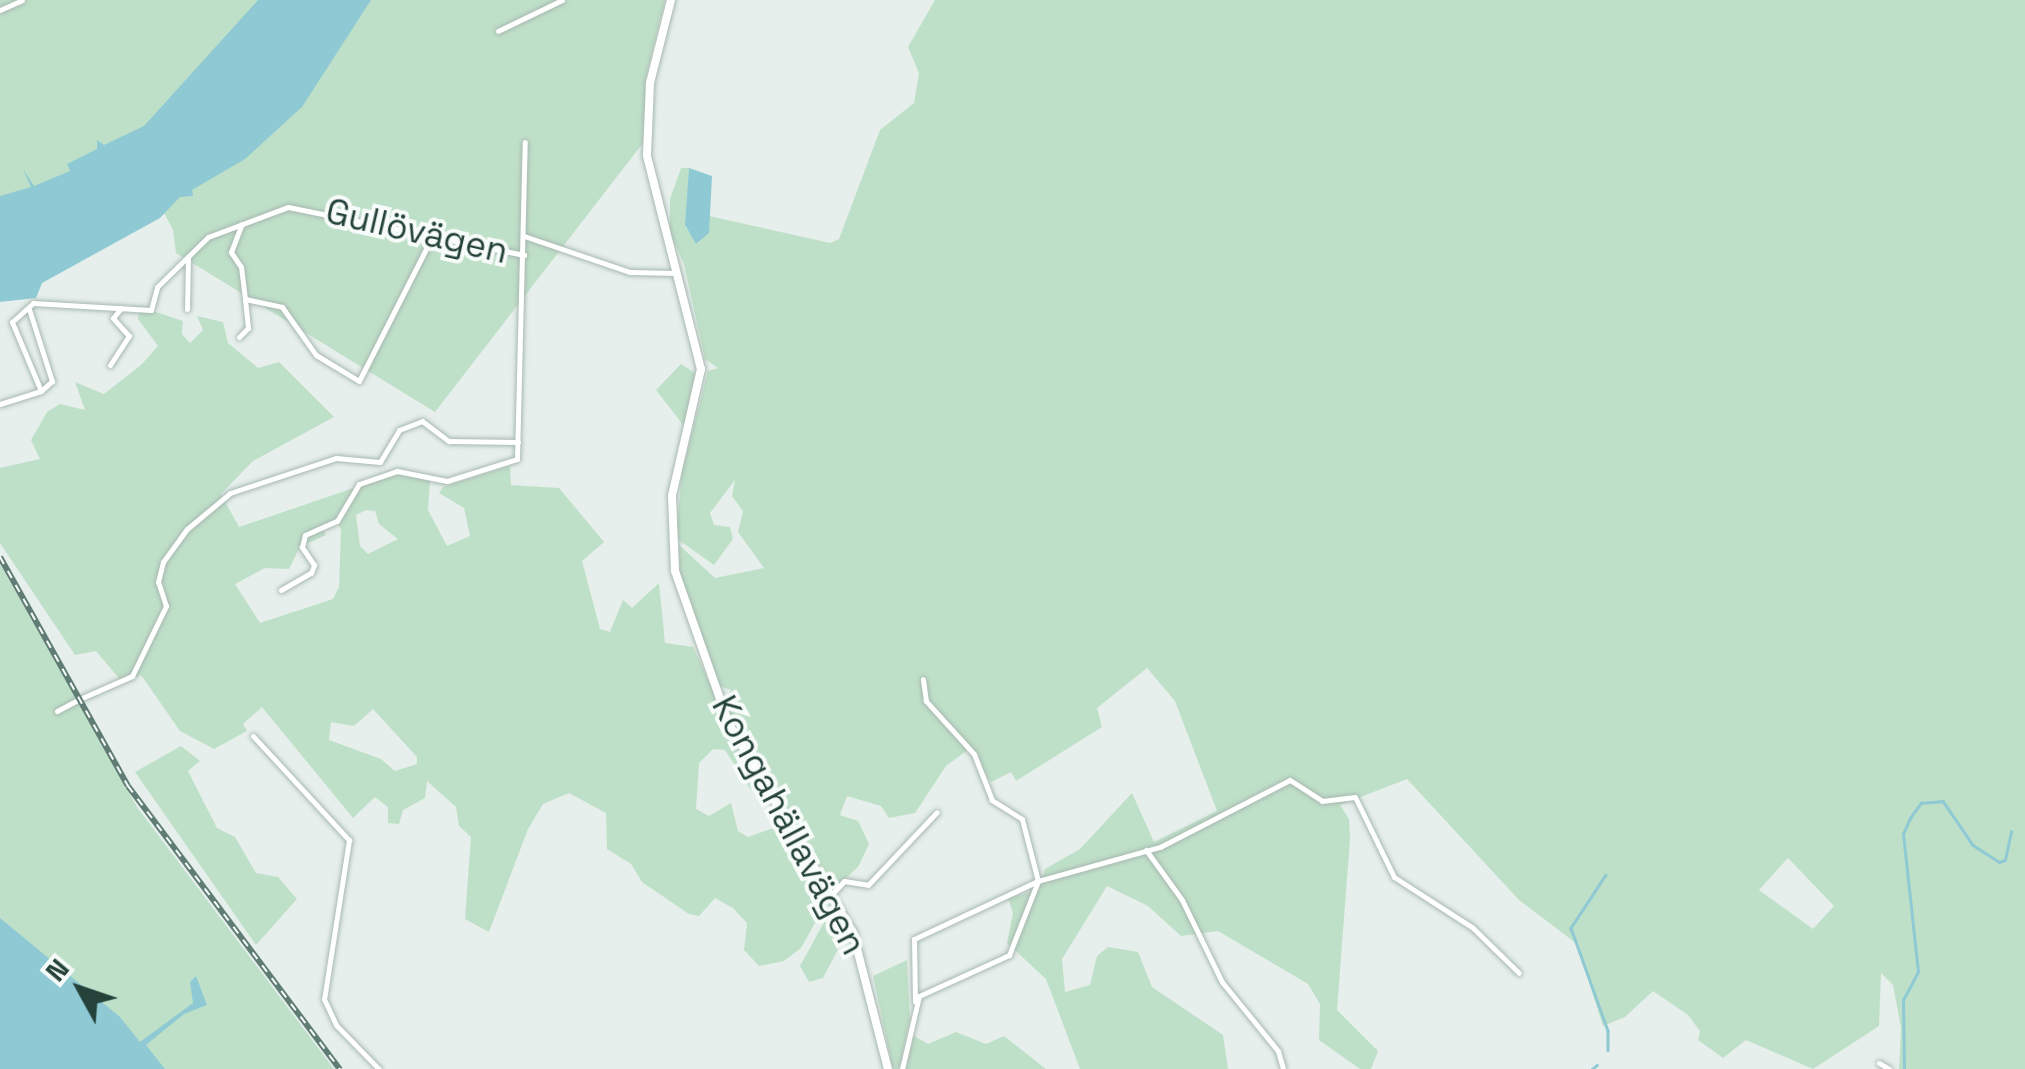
<!DOCTYPE html>
<meta charset="utf-8">
<style>
body{margin:0}
#map{position:relative;width:2025px;height:1069px;overflow:hidden;background:#e6efeb;font-family:"Space Grotesk",sans-serif}
div>[style]{position:absolute}
[style*='--x']{left:calc(var(--x)*1px);top:calc(var(--y)*1px);width:calc(var(--w)*1px);rotate:calc(var(--a)*1deg)}
.green>*{inset:0;background:#bfe0c8}
.water>*{inset:0;background:#8ec9d4}
.stream>*{height:2.5px;margin:-1.25px;padding:0 1.25px;transform-origin:1.25px;border-radius:1.25px;background:#8ec9d4}
.roads{filter:drop-shadow(0 0 2px #a8b8b2) drop-shadow(0 0 2px #a8b8b2)}
.minor>*{height:5px;margin:-2.5px;padding:0 2.5px;transform-origin:2.5px;border-radius:2.5px;background:#fff}
.secondary>*{height:8px;margin:-4px;padding:0 4px;transform-origin:4px;border-radius:4px;background:#fff}
.rail>*{height:6px;margin-top:-3px;transform-origin:0;background:repeating-linear-gradient(90deg,#f7fbf9 0 8px,#5f7d75 0 16px);box-sizing:border-box;border-block:2px solid #5f7d75}
span{translate:-50% -50%;white-space:nowrap;text-align:center;line-height:1.15;-webkit-text-stroke:8px #f7fbf9;paint-order:stroke}
.street-label{font-size:35px;color:#24423a}
.north{position:absolute;left:30px;top:939px;width:100px;height:100px;-webkit-text-stroke:8px #f7fbf9;paint-order:stroke;rotate:310deg;font-size:28px;font-weight:700;line-height:40px;text-align:center;color:#24423a}
.north::after{content:'';display:block;margin:auto;width:35px;height:45px;background:#24423a;clip-path:polygon(50% 0,100% 100%,50% 72%,0 100%)}
</style>
<div id="map">
<div class="green">
<div style="clip-path:polygon(0 0,665px 0,646px 76px,643px 143px,435px 412px,176px 253px,173px 230px,144px 175px,0 249px)"></div>
<div style="clip-path:polygon(evenodd,935px 0,2025px 0,2025px 1069px,1899px 1069px,1901px 1028px,1893px 985px,1881px 973px,1879px 1026px,1813px 1069px,1746px 1040px,1723px 1058px,1698px 1040px,1700px 1031px,1688px 1015px,1653px 991px,1625px 1017px,1603px 1026px,1577px 944px,1519px 900px,1407px 779px,1340px 805px,1349px 819px,1350px 839px,1337px 1010px,1378px 1051px,1371px 1069px,1360px 1069px,1319px 1040px,1320px 1004px,1308px 984px,1218px 931px,1181px 936px,1148px 906px,1107px 886px,1062px 959px,1065px 992px,1090px 985px,1097px 956px,1108px 947px,1138px 952px,1152px 987px,1223px 1035px,1228px 1069px,1080px 1069px,1046px 979px,1007px 943px,1013px 913px,1008px 898px,1039px 890px,1045px 869px,1080px 849px,1132px 793px,1154px 842px,1217px 811px,1175px 701px,1147px 668px,1097px 708px,1102px 727px,1016px 781px,1011px 772px,991px 782px,969px 749px,946px 766px,915px 813px,889px 818px,881px 806px,847px 796px,840px 815px,858px 821px,869px 844px,858px 867px,835px 888px,746px 749px,723px 701px,731px 690px,716px 685px,680px 572px,679px 545px,715px 578px,764px 568px,738px 532px,743px 511px,732px 496px,735px 480px,710px 513px,714px 525px,730px 527px,733px 539px,714px 565px,676px 538px,682px 472px,708px 371px,718px 368px,705px 359px,684px 264px,670px 233px,670px 199px,681px 168px,689px 168px,686px 228px,699px 243px,709px 216px,830px 243px,839px 239px,880px 130px,914px 103px,919px 73px,908px 47px,935px 0,1788px 858px,1834px 906px,1813px 929px,1759px 890px,1788px 858px)"></div>
<div style="clip-path:polygon(evenodd,153px 311px,183px 321px,182px 334px,190px 343px,203px 330px,197px 316px,223px 322px,228px 343px,258px 368px,279px 362px,334px 417px,253px 461px,221px 494px,239px 527px,401px 472px,430px 481px,428px 510px,447px 546px,470px 536px,464px 508px,439px 493px,443px 487px,510px 466px,511px 485px,559px 488px,604px 542px,582px 561px,600px 629px,610px 632px,623px 600px,632px 608px,659px 583px,665px 643px,693px 647px,758px 787px,751px 790px,725px 750px,713px 749px,699px 763px,696px 809px,709px 816px,731px 803px,738px 831px,748px 837px,782px 825px,830px 896px,801px 948px,784px 961px,759px 966px,744px 950px,747px 923px,733px 908px,715px 898px,699px 916px,689px 914px,642px 882px,631px 864px,607px 849px,606px 813px,569px 793px,543px 804px,528px 829px,489px 932px,465px 919px,471px 837px,459px 826px,456px 807px,427px 781px,425px 798px,403px 810px,399px 824px,388px 823px,388px 807px,375px 797px,353px 818px,262px 707px,243px 724px,247px 731px,214px 749px,180px 731px,141px 675px,123px 683px,96px 651px,75px 655px,0 543px,0 468px,40px 459px,31px 440px,47px 412px,60px 404px,85px 410px,75px 382px,104px 394px,141px 365px,158px 346px,138px 319px,139px 312px,153px 311px,366px 510px,375px 511px,379px 524px,398px 539px,368px 554px,360px 546px,356px 515px,366px 510px,153px 311px,335px 520px,341px 529px,339px 587px,333px 599px,260px 623px,235px 584px,265px 568px,289px 569px,300px 547px,326px 535px,323px 530px,335px 520px,153px 311px,373px 709px,417px 757px,417px 764px,395px 771px,381px 759px,329px 740px,331px 722px,354px 726px,373px 709px)"></div>
<div style="clip-path:polygon(681px 364px,695px 373px,684px 426px,656px 390px)"></div>
<div style="clip-path:polygon(0 564px,137px 807px,334px 1069px,114px 1069px,0 966px)"></div>
<div style="clip-path:polygon(181px 746px,200px 761px,188px 771px,217px 828px,235px 837px,256px 873px,278px 877px,297px 899px,256px 945px,135px 772px)"></div>
<div style="clip-path:polygon(834px 904px,841px 924px,833px 930px,843px 940px,823px 978px,809px 982px,800px 966px)"></div>
<div style="clip-path:polygon(907px 960px,910px 1018px,899px 1069px,893px 1069px,873px 976px)"></div>
<div style="clip-path:polygon(956px 1032px,986px 1044px,1004px 1036px,1046px 1069px,906px 1069px,914px 1036px,928px 1044px)"></div>
</div>
<div class="water">
<div style="clip-path:polygon(258px 0,371px 0,302px 107px,245px 159px,192px 190px,193px 196px,180px 197px,160px 218px,42px 283px,36px 298px,0 302px,0 196px,31px 187px,23px 169px,34px 186px,70px 171px,67px 164px,97px 149px,97px 140px,104px 145px,144px 126px)"></div>
<div style="clip-path:polygon(689px 168px,712px 176px,709px 233px,696px 244px,685px 225px)"></div>
<div style="clip-path:polygon(0 918px,120px 1017px,140px 1042px,193px 1003px,190px 982px,196px 976px,207px 1005px,184px 1014px,146px 1045px,165px 1069px,0 1069px)"></div>
</div>
<div class="stream">
<div style="--x:1606;--y:875;--w:64;--a:123.4"></div>
<div style="--x:1571;--y:928;--w:109;--a:70.2"></div>
<div style="--x:1608;--y:1031;--w:19;--a:90"></div>
<div style="--x:1592;--y:1069;--w:6;--a:-39"></div>
<div style="--x:1904;--y:1069;--w:69;--a:-90.8"></div>
<div style="--x:1903;--y:1000;--w:32;--a:-62"></div>
<div style="--x:1918;--y:972;--w:139;--a:-96.2"></div>
<div style="--x:1903;--y:834;--w:17;--a:-66"></div>
<div style="--x:1910;--y:818;--w:19;--a:-54"></div>
<div style="--x:1921;--y:803;--w:22;--a:-5"></div>
<div style="--x:1943;--y:801;--w:53;--a:55.7"></div>
<div style="--x:1973;--y:845;--w:31;--a:33"></div>
<div style="--x:1999;--y:862;--w:6;--a:-18"></div>
<div style="--x:2005;--y:860;--w:29;--a:-78"></div>
</div>
<div class="roads">
<div class="minor">
<div style="--x:0;--y:10;--w:24;--a:-24"></div>
<div style="--x:498;--y:31;--w:71;--a:-25.8"></div>
<div style="--x:524;--y:236;--w:112;--a:18.8"></div>
<div style="--x:630;--y:272;--w:46;--a:1.2"></div>
<div style="--x:245;--y:299;--w:38;--a:12"></div>
<div style="--x:282;--y:307;--w:59;--a:54.7"></div>
<div style="--x:316;--y:355;--w:50;--a:31.2"></div>
<div style="--x:359;--y:381;--w:164;--a:-63.1"></div>
<div style="--x:29;--y:309;--w:76;--a:72.3"></div>
<div style="--x:52;--y:381;--w:15;--a:138"></div>
<div style="--x:187;--y:309;--w:51;--a:-88.9"></div>
<div style="--x:239;--y:337;--w:13;--a:-45"></div>
<div style="--x:248;--y:328;--w:29;--a:-96"></div>
<div style="--x:245;--y:299;--w:32;--a:-97"></div>
<div style="--x:241;--y:267;--w:18;--a:-124"></div>
<div style="--x:231;--y:252;--w:30;--a:-69"></div>
<div style="--x:110;--y:365;--w:35;--a:-57"></div>
<div style="--x:129;--y:336;--w:24;--a:-132"></div>
<div style="--x:113;--y:318;--w:13;--a:-51"></div>
<div style="--x:0;--y:404;--w:43;--a:-17.6"></div>
<div style="--x:41;--y:391;--w:75;--a:-112.8"></div>
<div style="--x:12;--y:322;--w:28;--a:-42"></div>
<div style="--x:33;--y:303;--w:118;--a:3.4"></div>
<div style="--x:151;--y:310;--w:24;--a:-75"></div>
<div style="--x:157;--y:287;--w:71;--a:-44.4"></div>
<div style="--x:208;--y:237;--w:85;--a:-20.6"></div>
<div style="--x:288;--y:207;--w:241;--a:11.5"></div>
<div style="--x:281;--y:590;--w:34;--a:-30"></div>
<div style="--x:311;--y:573;--w:9;--a:-69"></div>
<div style="--x:314;--y:565;--w:22;--a:-124"></div>
<div style="--x:302;--y:547;--w:12;--a:-76"></div>
<div style="--x:305;--y:535;--w:35;--a:-24"></div>
<div style="--x:337;--y:521;--w:43;--a:-59.3"></div>
<div style="--x:359;--y:484;--w:40;--a:-18.9"></div>
<div style="--x:397;--y:471;--w:51;--a:11.3"></div>
<div style="--x:447;--y:481;--w:73;--a:-17.4"></div>
<div style="--x:517;--y:459;--w:317;--a:-88.6"></div>
<div style="--x:82;--y:698;--w:55;--a:-23.7"></div>
<div style="--x:132;--y:676;--w:78;--a:-64.1"></div>
<div style="--x:166;--y:606;--w:25;--a:-108"></div>
<div style="--x:158;--y:582;--w:21;--a:-76"></div>
<div style="--x:163;--y:562;--w:41;--a:-54"></div>
<div style="--x:187;--y:529;--w:56;--a:-39.9"></div>
<div style="--x:230;--y:493;--w:112;--a:-18.3"></div>
<div style="--x:336;--y:458;--w:44;--a:5.2"></div>
<div style="--x:380;--y:462;--w:37;--a:-59"></div>
<div style="--x:399;--y:430;--w:25;--a:-21"></div>
<div style="--x:422;--y:421;--w:34;--a:37"></div>
<div style="--x:449;--y:441;--w:69;--a:0.8"></div>
<div style="--x:57;--y:711;--w:24;--a:-28"></div>
<div style="--x:253;--y:736;--w:142;--a:47.3"></div>
<div style="--x:349;--y:840;--w:161;--a:98.9"></div>
<div style="--x:324;--y:999;--w:29;--a:65"></div>
<div style="--x:336;--y:1025;--w:62;--a:45.7"></div>
<div style="--x:1146;--y:850;--w:62;--a:54.2"></div>
<div style="--x:1182;--y:900;--w:91;--a:64"></div>
<div style="--x:1222;--y:982;--w:89;--a:50.9"></div>
<div style="--x:1278;--y:1051;--w:19;--a:74"></div>
<div style="--x:833;--y:893;--w:16;--a:-47"></div>
<div style="--x:844;--y:881;--w:24;--a:9"></div>
<div style="--x:868;--y:885;--w:100;--a:-46.6"></div>
<div style="--x:915;--y:1002;--w:63;--a:-90.9"></div>
<div style="--x:914;--y:939;--w:137;--a:-25.1"></div>
<div style="--x:1038;--y:881;--w:64;--a:-104.5"></div>
<div style="--x:1022;--y:819;--w:36;--a:-148"></div>
<div style="--x:992;--y:800;--w:49;--a:-111.4"></div>
<div style="--x:974;--y:754;--w:72;--a:-132.2"></div>
<div style="--x:926;--y:701;--w:22;--a:-98"></div>
<div style="--x:1879;--y:1063;--w:12;--a:31"></div>
<div style="--x:902;--y:1069;--w:75;--a:-76.9"></div>
<div style="--x:919;--y:996;--w:99;--a:-24.5"></div>
<div style="--x:1009;--y:955;--w:79;--a:-68.6"></div>
<div style="--x:1038;--y:881;--w:127;--a:-15.6"></div>
<div style="--x:1160;--y:847;--w:146;--a:-27.3"></div>
<div style="--x:1290;--y:780;--w:38;--a:33"></div>
<div style="--x:1322;--y:801;--w:33;--a:-7"></div>
<div style="--x:1355;--y:797;--w:89;--a:64"></div>
<div style="--x:1394;--y:877;--w:94;--a:32.8"></div>
<div style="--x:1473;--y:928;--w:64;--a:44.4"></div>
</div>
<div class="secondary">
<div style="--x:671;--y:0;--w:86;--a:104.2"></div>
<div style="--x:650;--y:83;--w:73;--a:92.4"></div>
<div style="--x:647;--y:156;--w:220;--a:75.8"></div>
<div style="--x:701;--y:369;--w:130;--a:102.9"></div>
<div style="--x:672;--y:496;--w:75;--a:87.7"></div>
<div style="--x:675;--y:571;--w:162;--a:70.6"></div>
<div style="--x:729;--y:724;--w:243;--a:59.3"></div>
<div style="--x:853;--y:933;--w:140;--a:75.6"></div>
</div>
</div>
<div class="rail">
<div style="--x:0;--y:557;--w:262;--a:60.8"></div>
<div style="--x:128;--y:786;--w:354;--a:53.2"></div>
</div>
<div class="street-label">
<span style="left:417px;top:231px;rotate:13deg">Gullövägen</span>
<span style="left:789px;top:825px;rotate:62deg">Kongahällavägen</span>
</div>
<div class="north">N</div>
</div>
